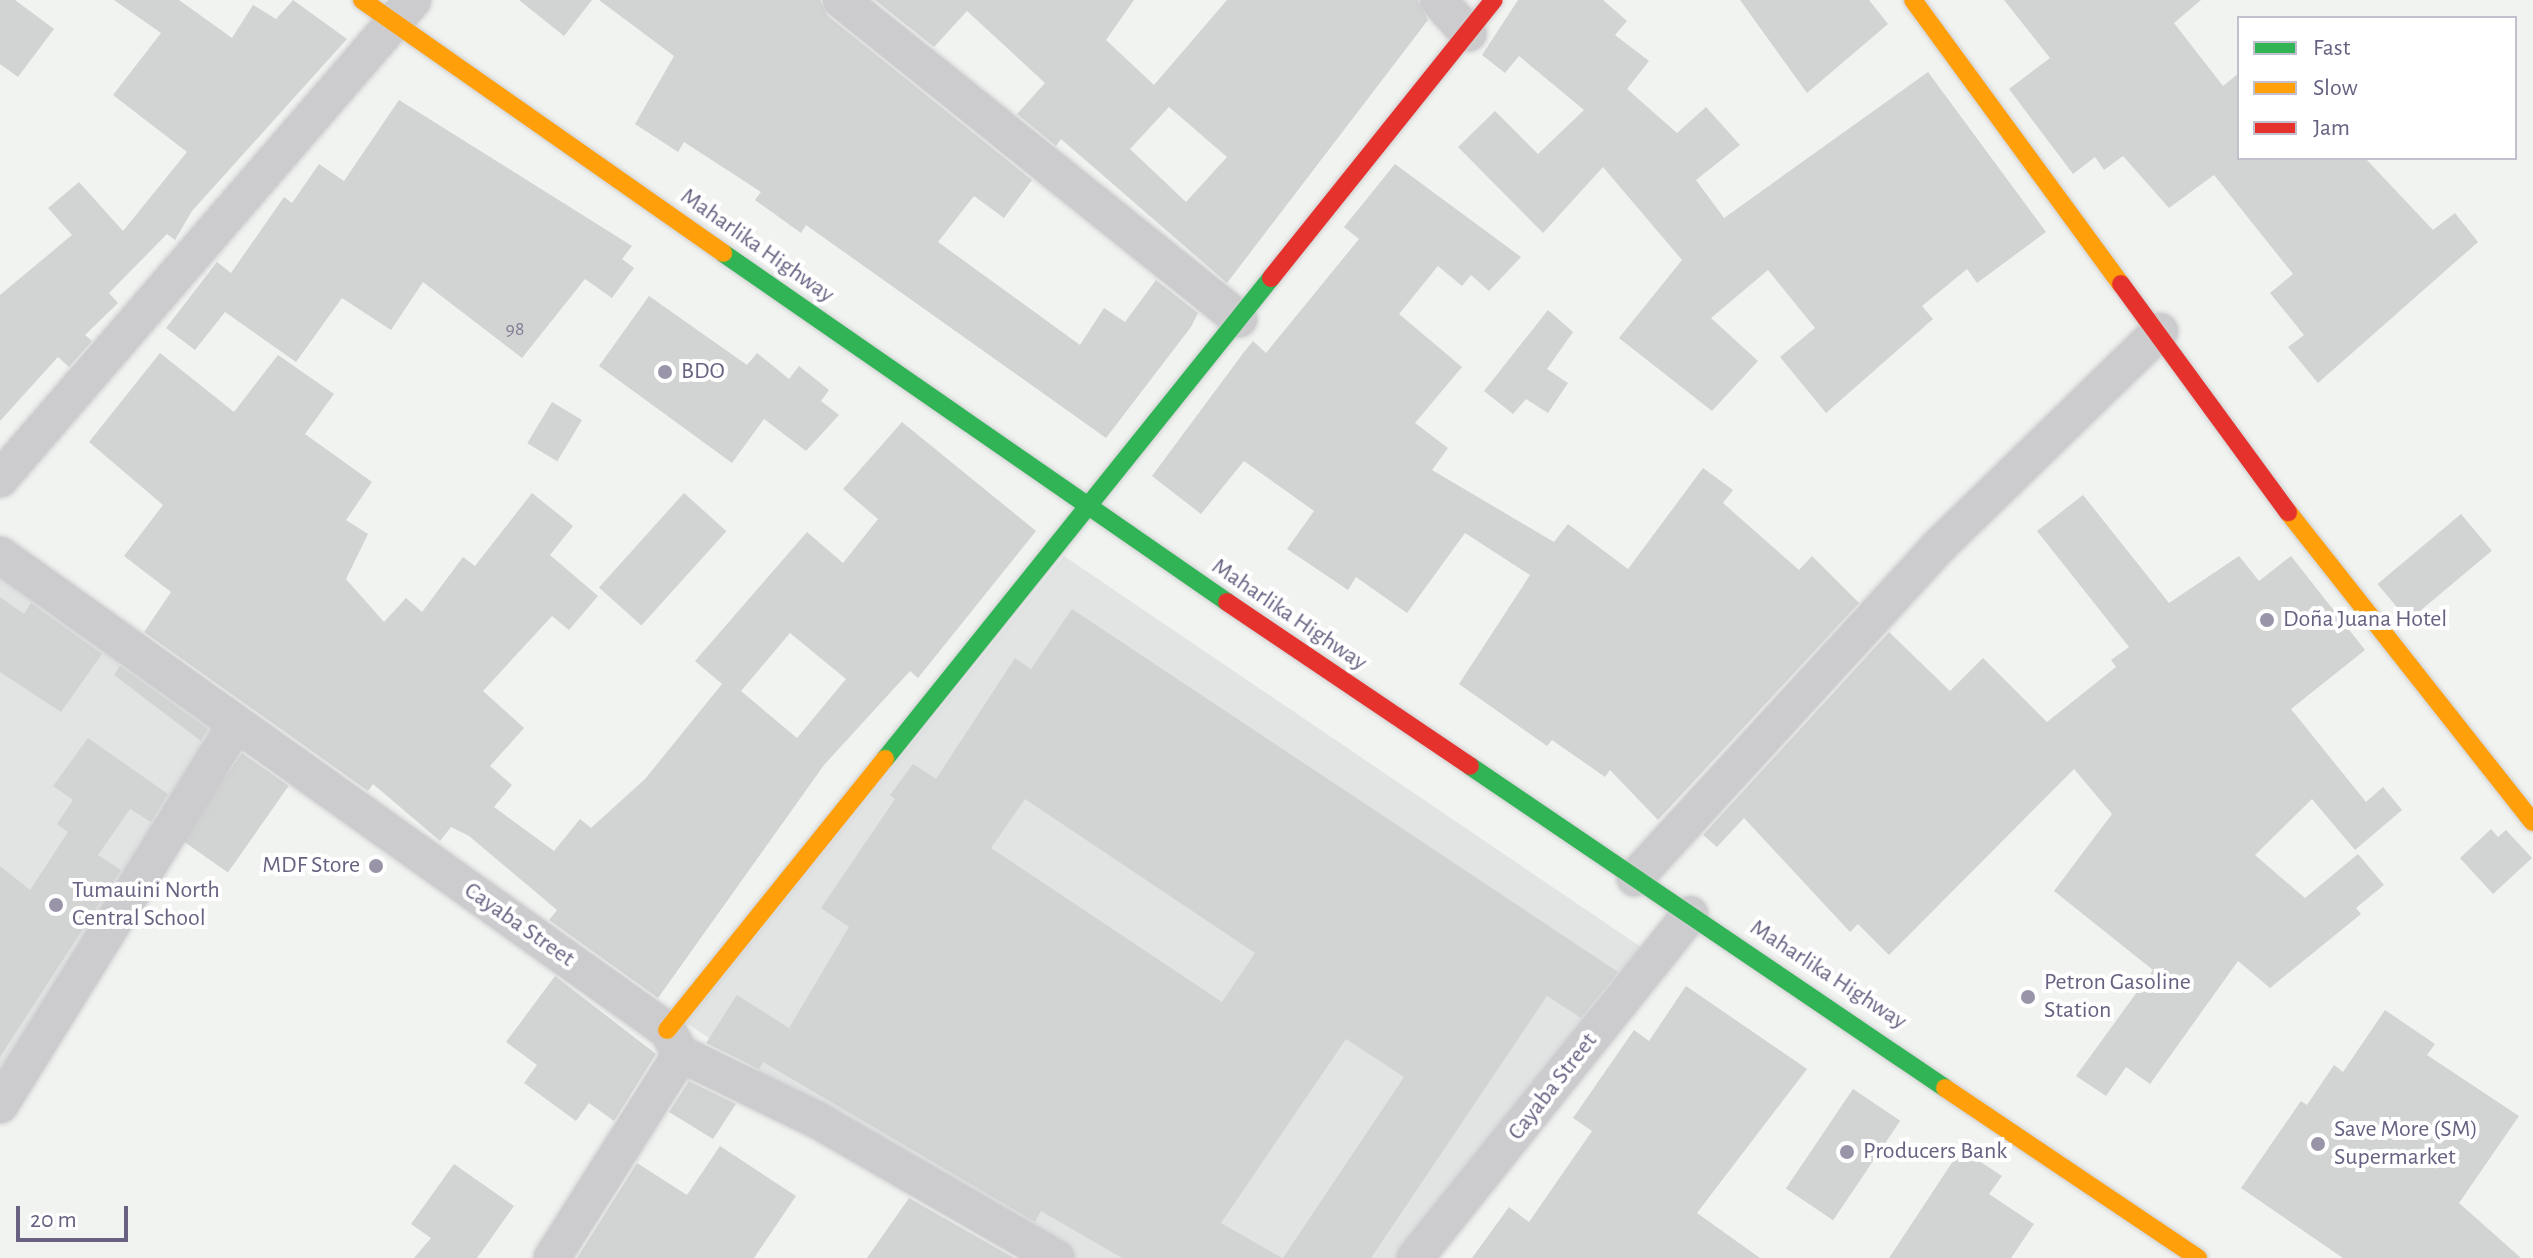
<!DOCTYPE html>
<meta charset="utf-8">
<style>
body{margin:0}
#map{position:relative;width:2533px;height:1258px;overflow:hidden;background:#f1f3f0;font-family:"Alegreya Sans",sans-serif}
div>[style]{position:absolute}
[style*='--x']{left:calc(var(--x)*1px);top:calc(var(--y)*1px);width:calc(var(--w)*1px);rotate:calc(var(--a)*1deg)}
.built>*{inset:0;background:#e2e4e4}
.building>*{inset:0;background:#d2d3d3;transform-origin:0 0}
.roads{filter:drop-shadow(0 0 2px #ceced0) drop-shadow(0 0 2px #ceced0)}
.street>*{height:36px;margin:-18px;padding:0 18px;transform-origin:18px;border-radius:18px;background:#ccccce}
.fast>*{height:18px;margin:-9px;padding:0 9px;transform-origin:9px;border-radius:9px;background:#30b455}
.slow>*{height:18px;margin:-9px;padding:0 9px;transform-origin:9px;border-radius:9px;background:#ff9f0a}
.jam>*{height:18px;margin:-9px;padding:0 9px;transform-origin:9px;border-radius:9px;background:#e5322d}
.dots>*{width:22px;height:22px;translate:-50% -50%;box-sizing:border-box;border:4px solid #fff;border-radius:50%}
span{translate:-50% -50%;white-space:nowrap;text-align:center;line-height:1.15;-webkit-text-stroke:8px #fff;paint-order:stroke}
.number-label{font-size:20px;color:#837e96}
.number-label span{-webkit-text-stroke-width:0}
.street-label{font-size:24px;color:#696182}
.poi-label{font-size:24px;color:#696182}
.left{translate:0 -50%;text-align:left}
.right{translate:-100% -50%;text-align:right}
.legend{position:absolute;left:2237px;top:16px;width:280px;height:144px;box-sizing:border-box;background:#fff;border:2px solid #c3c0cd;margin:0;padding:10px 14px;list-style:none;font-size:24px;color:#696182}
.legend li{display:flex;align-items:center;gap:16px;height:40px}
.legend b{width:40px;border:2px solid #c3c0cd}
.scale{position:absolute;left:16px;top:1206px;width:112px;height:36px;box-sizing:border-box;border:4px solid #696182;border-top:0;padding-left:10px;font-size:24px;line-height:28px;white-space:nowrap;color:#696182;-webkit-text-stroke:6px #fff;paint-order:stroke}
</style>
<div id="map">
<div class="built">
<div style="clip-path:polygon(1064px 556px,1650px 953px,1400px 1258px,1071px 1258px,931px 1184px,686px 1023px)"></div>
<div style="clip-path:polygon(0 569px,224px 723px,0 1086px)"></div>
</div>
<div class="building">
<div style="clip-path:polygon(0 0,15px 0,54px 29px,18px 77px,0 64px)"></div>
<div style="clip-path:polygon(114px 0,179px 0,232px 38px,253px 5px,276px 19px,293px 0,347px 39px,192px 211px,175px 240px,167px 234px,109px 293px,118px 303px,85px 335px,92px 341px,69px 367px,58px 357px,0 421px,0 295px,72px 235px,48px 208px,79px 182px,123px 231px,187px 152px,113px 95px,161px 33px)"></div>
<div style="clip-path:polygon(519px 0,592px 0,564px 36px)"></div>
<div style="clip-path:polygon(599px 0,820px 0,828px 16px,1032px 180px,1004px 218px,974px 196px,938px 242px,1080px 345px,1104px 308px,1125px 322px,1156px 280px,1198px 313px,1191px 327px,1106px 438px,806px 225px,801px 233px,755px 200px,761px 192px,684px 142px,678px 152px,635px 124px,674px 56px)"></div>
<div style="clip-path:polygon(evenodd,875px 0,1134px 0,1106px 40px,1154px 85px,1227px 0,1418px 0,1428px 20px,1227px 283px,1061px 139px,1056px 146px,1017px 114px,1045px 83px,967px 11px,934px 47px,875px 0,1169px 107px,1227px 157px,1186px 202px,1130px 149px,1169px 107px)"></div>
<div style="clip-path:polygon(1518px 0,1603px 0,1627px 21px,1615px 35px,1649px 61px,1627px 89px,1677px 133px,1706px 107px,1740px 145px,1696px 180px,1724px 218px,1928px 72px,2046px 232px,1977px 283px,1967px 269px,1922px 306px,1933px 319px,1826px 413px,1780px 357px,1815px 328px,1768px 270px,1711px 318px,1758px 361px,1712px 411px,1619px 338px,1682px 260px,1603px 167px,1543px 233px,1458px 147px,1495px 111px,1538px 154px,1584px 110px,1519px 56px,1505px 73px,1482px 55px)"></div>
<div style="clip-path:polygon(1740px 0,1869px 0,1888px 24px,1807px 93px)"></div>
<div style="clip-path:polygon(2004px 0,2201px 0,2174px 23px,2223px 86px,2239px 73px,2239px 158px,2365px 158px,2433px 230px,2455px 213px,2478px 242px,2318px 383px,2288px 347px,2304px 335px,2270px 293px,2293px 274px,2214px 175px,2169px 208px,2123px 156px,2104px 170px,2095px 157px,2073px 174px,2009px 89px,2050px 58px)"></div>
<div style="clip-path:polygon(399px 100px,632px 246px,622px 259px,634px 268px,612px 298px,585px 279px,522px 358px,423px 282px,391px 330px,342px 298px,296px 362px,225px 312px,195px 350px,166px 328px,217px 262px,231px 273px,284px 197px,292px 203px,319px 164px,344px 181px)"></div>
<div style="clip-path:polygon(1395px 164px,1521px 257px,1489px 291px,1471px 275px,1462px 286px,1438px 266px,1399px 314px,1462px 367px,1415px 423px,1448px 448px,1432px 470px,1554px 542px,1568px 524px,1628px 569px,1703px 468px,1733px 490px,1723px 503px,1799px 570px,1812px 556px,1859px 603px,1658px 820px,1610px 770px,1605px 777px,1552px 740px,1547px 746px,1459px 684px,1530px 575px,1465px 533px,1407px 613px,1356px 577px,1348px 590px,1287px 549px,1314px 511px,1244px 461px,1201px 514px,1152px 476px,1244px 352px,1253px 341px,1266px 353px,1359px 239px,1344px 227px)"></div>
<div style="clip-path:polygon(649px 296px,747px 365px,757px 353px,789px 379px,799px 366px,829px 390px,821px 401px,839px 415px,806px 451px,764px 419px,732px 463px,599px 366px)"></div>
<div style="clip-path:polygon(1548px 310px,1573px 332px,1547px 369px,1568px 383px,1548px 413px,1526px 399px,1513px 414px,1484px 391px)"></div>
<div style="clip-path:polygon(evenodd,160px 353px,234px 412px,278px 355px,334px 394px,305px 434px,372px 482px,346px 520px,368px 534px,346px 579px,384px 622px,406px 598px,422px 612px,463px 557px,475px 566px,532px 493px,573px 526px,550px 555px,598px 596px,569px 630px,552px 616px,483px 691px,524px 728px,490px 766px,512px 785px,494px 807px,554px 851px,580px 819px,591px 828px,645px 779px,722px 684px,695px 661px,807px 532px,843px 563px,878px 519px,843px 489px,902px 422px,1036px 531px,918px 678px,910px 671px,824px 765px,658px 998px,549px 920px,557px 910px,469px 836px,451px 827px,440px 841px,373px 784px,368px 791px,144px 632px,171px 592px,124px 556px,163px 505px,89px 442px,160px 353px,790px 633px,846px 679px,797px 738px,741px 691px,790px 633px)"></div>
<div style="left:552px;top:402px;width:35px;height:48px;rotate:31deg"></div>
<div style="left:684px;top:493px;width:57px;height:127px;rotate:42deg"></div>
<div style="clip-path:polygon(2083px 495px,2169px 603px,2239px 556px,2259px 581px,2291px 556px,2365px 650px,2291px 709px,2366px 802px,2383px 787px,2402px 810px,2355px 850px,2312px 799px,2255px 855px,2305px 898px,2358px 854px,2384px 885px,2356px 908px,2361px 914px,2270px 988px,2238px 961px,2150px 1084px,2126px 1067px,2106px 1096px,2076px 1076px,2153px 970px,2054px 891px,2112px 814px,2074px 769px,1889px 955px,1858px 924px,1850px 932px,1744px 818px,1717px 847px,1703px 835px,1889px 632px,1950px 691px,1983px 658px,2047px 722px,2116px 667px,2111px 660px,2129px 647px,2037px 531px)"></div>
<div style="left:2461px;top:514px;width:48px;height:109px;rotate:50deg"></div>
<div style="clip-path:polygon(0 597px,24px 614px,31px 603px,102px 654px,61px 712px,0 672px)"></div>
<div style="clip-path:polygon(evenodd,1072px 609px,1618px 972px,1581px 1018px,1547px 996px,1371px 1258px,1283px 1258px,1404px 1077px,1346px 1039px,1221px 1223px,1282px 1258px,1122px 1258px,1041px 1211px,1035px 1222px,763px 1062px,759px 1069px,706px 1043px,737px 995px,789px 1028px,849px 927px,821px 908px,895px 799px,890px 795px,913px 764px,936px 779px,1015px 658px,1031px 669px,1072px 609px,1025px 799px,1255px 953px,1222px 1002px,991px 848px,1025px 799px)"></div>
<div style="clip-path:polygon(120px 666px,208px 729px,201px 741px,114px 675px)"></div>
<div style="clip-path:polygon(88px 738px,168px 794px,151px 822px,130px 809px,98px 855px,121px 870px,0 1057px,0 866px,30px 890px,68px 832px,57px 824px,73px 800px,53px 786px)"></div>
<div style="left:242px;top:753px;width:57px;height:106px;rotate:35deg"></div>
<div style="clip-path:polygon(2491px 829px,2498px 837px,2506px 830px,2532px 858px,2493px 894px,2460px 858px)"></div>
<div style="clip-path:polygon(555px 976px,656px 1054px,614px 1121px,589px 1103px,576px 1121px,524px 1083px,537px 1065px,506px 1042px)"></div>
<div style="clip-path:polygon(1686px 986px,1807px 1069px,1697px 1213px,1760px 1258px,1472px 1258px,1509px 1207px,1529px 1222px,1592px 1131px,1573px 1118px,1634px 1030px,1649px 1041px)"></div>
<div style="clip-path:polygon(2385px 1010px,2435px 1044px,2427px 1055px,2519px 1116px,2459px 1203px,2521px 1258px,2343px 1258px,2241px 1188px,2301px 1101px,2307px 1105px,2334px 1065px,2343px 1072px)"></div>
<div style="clip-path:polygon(689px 1081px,736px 1104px,713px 1139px,669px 1112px)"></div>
<div style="left:1853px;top:1089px;width:57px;height:120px;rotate:34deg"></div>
<div style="clip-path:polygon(720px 1146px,796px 1196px,754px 1258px,577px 1258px,637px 1163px,687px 1195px)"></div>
<div style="clip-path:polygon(1961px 1149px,2002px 1176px,1989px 1194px,2034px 1224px,2011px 1258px,1889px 1258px)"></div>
<div style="clip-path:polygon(454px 1164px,514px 1206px,477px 1258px,414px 1258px,431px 1238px,411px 1224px)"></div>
<div style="clip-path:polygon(909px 1198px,1014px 1258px,867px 1258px)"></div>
</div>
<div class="roads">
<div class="street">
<div style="--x:841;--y:0;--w:510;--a:38.71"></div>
<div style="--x:1438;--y:0;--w:45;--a:47.7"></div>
<div style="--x:0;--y:479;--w:632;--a:-49.23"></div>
<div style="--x:0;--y:555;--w:819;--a:35.46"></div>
<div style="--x:667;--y:1030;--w:28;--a:60"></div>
<div style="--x:681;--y:1054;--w:151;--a:25.9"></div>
<div style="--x:817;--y:1120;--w:276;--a:30"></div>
<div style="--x:1635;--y:878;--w:450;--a:-47.5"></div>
<div style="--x:1939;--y:546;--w:308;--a:-44.2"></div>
<div style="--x:0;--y:1105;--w:448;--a:-58.2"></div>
<div style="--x:552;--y:1258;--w:241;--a:-57.7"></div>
<div style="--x:1415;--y:1258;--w:440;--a:-51.3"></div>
</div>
<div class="fast">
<div style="--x:723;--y:253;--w:613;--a:34.7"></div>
<div style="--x:885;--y:759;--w:617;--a:-51.25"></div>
<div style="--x:1470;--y:766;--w:574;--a:34.13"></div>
</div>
<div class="slow">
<div style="--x:362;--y:0;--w:441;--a:35"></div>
<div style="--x:1913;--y:0;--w:352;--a:53.8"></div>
<div style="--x:2288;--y:512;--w:395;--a:51.7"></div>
<div style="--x:667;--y:1030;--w:348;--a:-51.2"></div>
<div style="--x:1945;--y:1088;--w:305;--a:33.9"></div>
</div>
<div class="jam">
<div style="--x:1271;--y:278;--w:356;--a:-51.3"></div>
<div style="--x:2121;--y:284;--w:283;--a:53.8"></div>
<div style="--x:1227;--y:602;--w:293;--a:34"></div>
</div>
</div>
<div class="dots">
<div style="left:665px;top:372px;background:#9994a8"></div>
<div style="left:2267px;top:620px;background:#9994a8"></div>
<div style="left:376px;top:866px;background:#9994a8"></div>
<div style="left:56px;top:905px;background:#9994a8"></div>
<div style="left:2028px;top:997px;background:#9994a8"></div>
<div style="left:2318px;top:1144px;background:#9994a8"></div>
<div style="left:1847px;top:1152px;background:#9994a8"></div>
</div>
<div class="number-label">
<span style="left:515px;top:329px">98</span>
</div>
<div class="street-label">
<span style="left:757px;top:246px;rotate:35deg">Maharlika Highway</span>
<span style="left:1289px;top:615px;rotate:34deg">Maharlika Highway</span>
<span style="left:519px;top:925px;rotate:35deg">Cayaba Street</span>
<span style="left:1828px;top:975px;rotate:33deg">Maharlika Highway</span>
<span style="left:1553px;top:1087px;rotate:-52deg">Cayaba Street</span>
</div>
<div class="poi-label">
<span class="left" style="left:681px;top:372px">BDO</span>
<span class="left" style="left:2283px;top:620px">Doña Juana Hotel</span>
<span class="right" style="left:360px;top:866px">MDF Store</span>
<span class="left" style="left:72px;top:905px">Tumauini North<br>Central School</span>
<span class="left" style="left:2044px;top:997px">Petron Gasoline<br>Station</span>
<span class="left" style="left:2334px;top:1144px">Save More (SM)<br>Supermarket</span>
<span class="left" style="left:1863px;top:1152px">Producers Bank</span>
</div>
<ul class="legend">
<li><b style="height:10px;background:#30b455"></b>Fast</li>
<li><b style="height:10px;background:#ff9f0a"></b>Slow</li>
<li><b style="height:10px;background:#e5322d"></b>Jam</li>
</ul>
<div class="scale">20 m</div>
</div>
